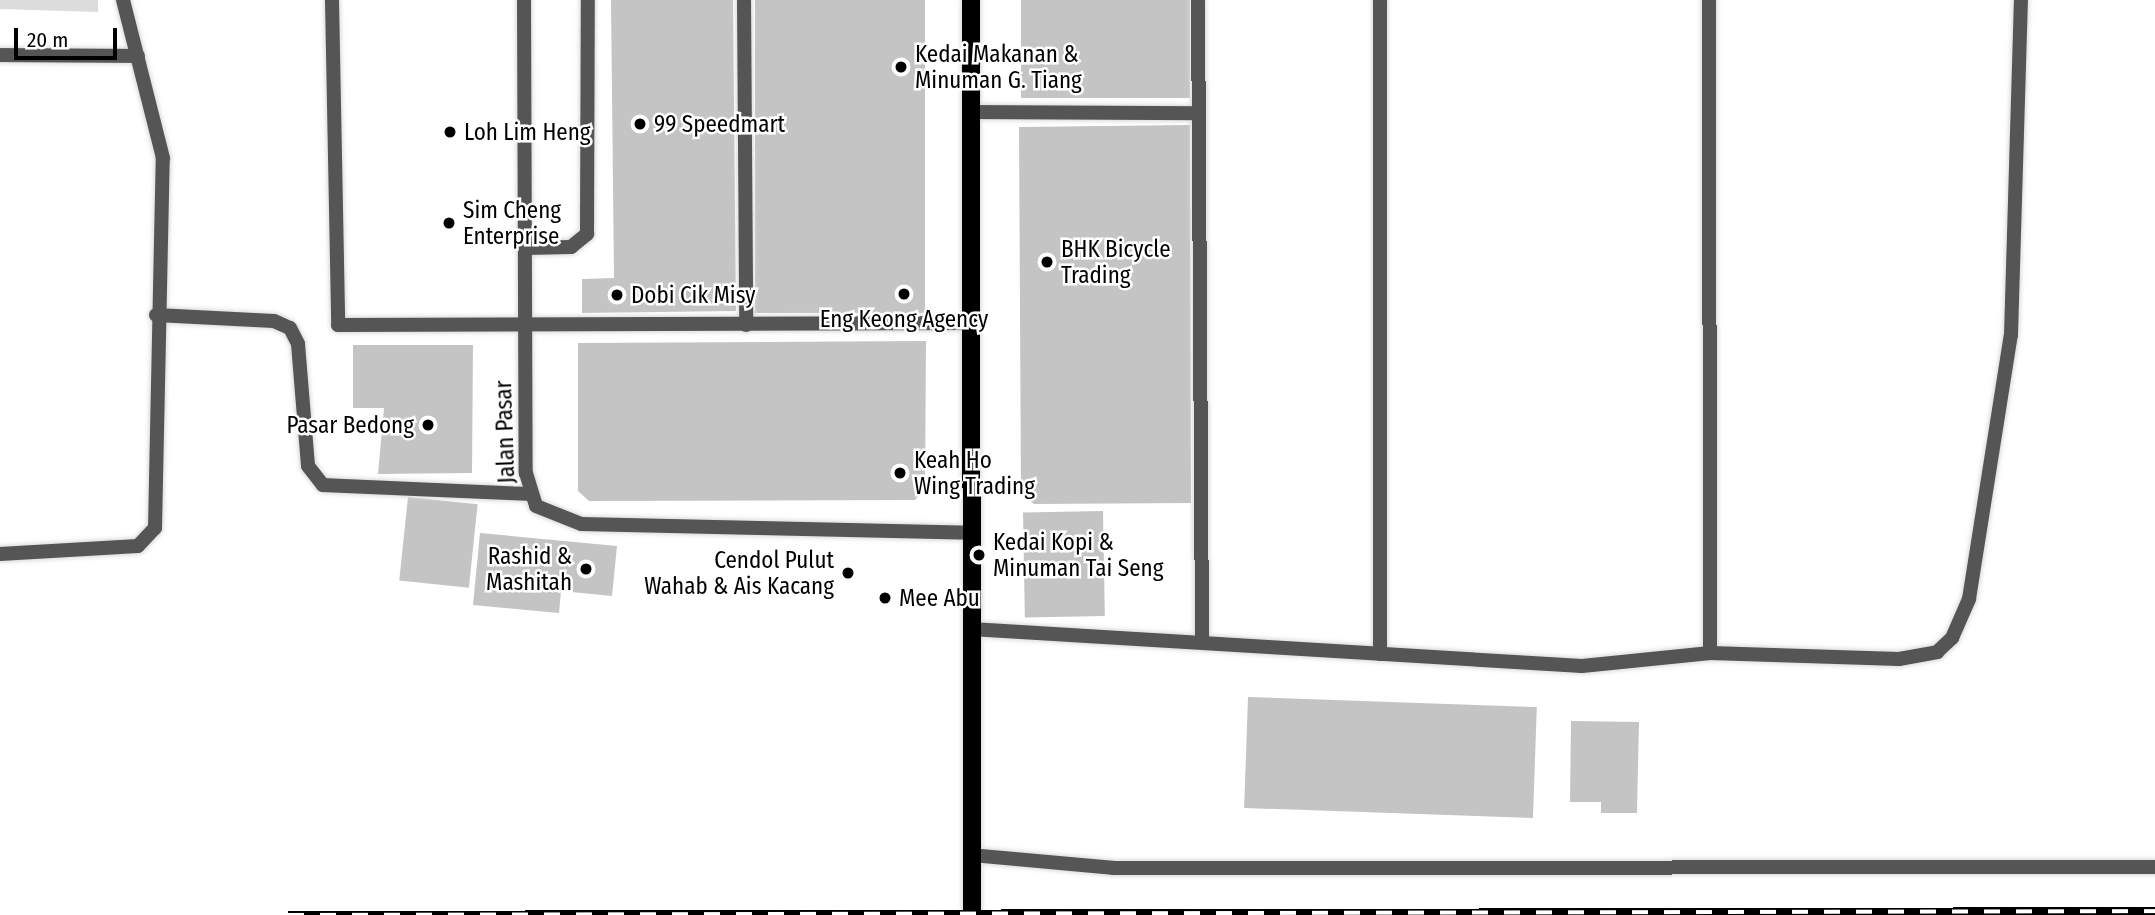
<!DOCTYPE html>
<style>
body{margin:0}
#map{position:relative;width:2155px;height:915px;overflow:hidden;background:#fff;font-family:"Fira Sans Condensed",sans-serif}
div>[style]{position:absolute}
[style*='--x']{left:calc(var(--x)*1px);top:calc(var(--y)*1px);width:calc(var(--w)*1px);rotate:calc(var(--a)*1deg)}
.green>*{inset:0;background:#dcdcdc}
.building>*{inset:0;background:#c4c4c4;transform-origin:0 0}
.roads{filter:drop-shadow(0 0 2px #dbdbdb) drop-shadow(0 0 2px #dbdbdb)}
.service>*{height:14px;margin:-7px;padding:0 7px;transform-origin:7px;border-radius:7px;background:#555}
.minor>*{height:14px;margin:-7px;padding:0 7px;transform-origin:7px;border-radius:7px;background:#555}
.primary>*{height:18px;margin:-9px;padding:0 9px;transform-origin:9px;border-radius:9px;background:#000}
.rail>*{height:8px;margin-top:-4px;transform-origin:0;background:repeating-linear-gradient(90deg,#fff 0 16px,#000 0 32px);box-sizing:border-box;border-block:2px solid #000}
.dots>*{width:19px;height:19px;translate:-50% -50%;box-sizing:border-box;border:4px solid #fff;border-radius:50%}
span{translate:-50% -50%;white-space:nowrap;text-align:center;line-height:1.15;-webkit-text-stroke:5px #fff;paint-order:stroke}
.poi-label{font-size:23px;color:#000}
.left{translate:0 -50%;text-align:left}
.right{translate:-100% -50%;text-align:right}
.street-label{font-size:23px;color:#000}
.scale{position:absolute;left:14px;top:28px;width:103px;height:32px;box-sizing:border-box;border:4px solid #000;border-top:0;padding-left:9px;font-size:21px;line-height:24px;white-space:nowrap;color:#000;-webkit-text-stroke:5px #fff;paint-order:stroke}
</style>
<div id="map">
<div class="green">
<div style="clip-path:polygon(0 0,98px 0,98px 12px,0 9px)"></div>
</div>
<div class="building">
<div style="clip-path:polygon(611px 0,733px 0,736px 311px,582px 313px,582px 279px,614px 278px)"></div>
<div style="left:755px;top:0;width:170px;height:313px"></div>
<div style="left:1021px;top:0;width:169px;height:98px"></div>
<div style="clip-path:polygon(1190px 125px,1191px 503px,1034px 504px,1021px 493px,1019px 127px)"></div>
<div style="clip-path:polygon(926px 341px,925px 488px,915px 500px,589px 501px,578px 491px,578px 343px)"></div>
<div style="clip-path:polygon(353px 345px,473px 345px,472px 473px,378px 474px,384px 408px,353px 408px)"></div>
<div style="left:408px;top:497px;width:70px;height:84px;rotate:6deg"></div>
<div style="left:1103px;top:511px;width:105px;height:80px;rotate:89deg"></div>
<div style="clip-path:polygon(480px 533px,617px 546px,612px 596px,561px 591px,559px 613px,473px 605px)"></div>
<div style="left:1248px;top:697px;width:289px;height:111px;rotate:2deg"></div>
<div style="clip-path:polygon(1571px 721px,1639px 722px,1637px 813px,1601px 813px,1601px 802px,1570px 802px)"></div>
</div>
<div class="roads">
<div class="service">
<div style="--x:332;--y:0;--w:325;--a:88.9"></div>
<div style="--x:338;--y:325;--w:632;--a:-0.18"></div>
<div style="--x:744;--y:0;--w:325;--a:89.6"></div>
<div style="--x:1198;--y:0;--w:642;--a:89.64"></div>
<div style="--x:971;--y:112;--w:227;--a:0.3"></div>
<div style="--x:525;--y:248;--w:46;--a:-1.2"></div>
<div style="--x:571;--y:247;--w:21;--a:-39"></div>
<div style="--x:587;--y:234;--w:234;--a:-89.8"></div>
<div style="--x:156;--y:315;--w:118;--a:2.9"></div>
<div style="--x:274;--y:321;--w:17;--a:24"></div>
<div style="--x:290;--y:328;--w:18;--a:63"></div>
<div style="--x:298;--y:344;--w:122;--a:85.3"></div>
<div style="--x:308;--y:466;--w:24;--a:52"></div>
<div style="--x:323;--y:485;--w:208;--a:2.5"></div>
<div style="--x:971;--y:855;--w:143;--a:5.2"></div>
<div style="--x:1113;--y:868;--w:1042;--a:-0.05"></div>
</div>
<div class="minor">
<div style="--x:524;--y:0;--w:473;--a:89.8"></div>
<div style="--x:526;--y:473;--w:34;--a:73"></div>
<div style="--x:536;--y:506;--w:48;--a:21.8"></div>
<div style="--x:581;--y:524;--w:390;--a:1.3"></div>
<div style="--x:1380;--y:0;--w:654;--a:90"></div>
<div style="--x:1709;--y:0;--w:653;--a:89.91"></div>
<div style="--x:0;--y:55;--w:138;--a:0.4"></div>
<div style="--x:0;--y:554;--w:138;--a:-3.3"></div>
<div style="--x:138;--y:546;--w:25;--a:-47"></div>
<div style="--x:155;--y:528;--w:370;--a:-88.8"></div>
<div style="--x:163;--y:158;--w:163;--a:-104.2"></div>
<div style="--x:971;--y:629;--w:612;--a:3.47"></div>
<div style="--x:1582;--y:666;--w:129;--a:-5.8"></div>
<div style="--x:1710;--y:653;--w:189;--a:1.8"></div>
<div style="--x:1899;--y:659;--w:39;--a:-10"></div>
<div style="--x:1937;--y:652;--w:21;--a:-43"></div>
<div style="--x:1952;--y:638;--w:43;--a:-66.4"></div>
<div style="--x:1969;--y:599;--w:267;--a:-81"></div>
<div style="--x:2011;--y:335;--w:335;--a:-88.3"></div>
</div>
<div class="primary">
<div style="--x:971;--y:0;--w:915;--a:89.94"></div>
</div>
</div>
<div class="rail">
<div style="--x:288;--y:915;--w:1867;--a:-0.12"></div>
</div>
<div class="dots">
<div style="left:901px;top:67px;background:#000"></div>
<div style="left:640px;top:124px;background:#000"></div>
<div style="left:450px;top:132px;background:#000"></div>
<div style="left:449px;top:223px;background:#000"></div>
<div style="left:1047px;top:262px;background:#000"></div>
<div style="left:904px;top:294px;background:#000"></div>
<div style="left:617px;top:295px;background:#000"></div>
<div style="left:428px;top:425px;background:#000"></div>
<div style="left:900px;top:473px;background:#000"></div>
<div style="left:979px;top:555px;background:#000"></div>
<div style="left:586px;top:569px;background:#000"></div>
<div style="left:848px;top:573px;background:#000"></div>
<div style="left:885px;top:598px;background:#000"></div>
</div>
<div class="poi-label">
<span class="left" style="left:915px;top:67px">Kedai Makanan &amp;<br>Minuman G. Tiang</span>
<span class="left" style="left:654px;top:124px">99 Speedmart</span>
<span class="left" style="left:464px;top:132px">Loh Lim Heng</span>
<span class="left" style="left:463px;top:223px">Sim Cheng<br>Enterprise</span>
<span class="left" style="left:1061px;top:262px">BHK Bicycle<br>Trading</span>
<span class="left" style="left:631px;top:295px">Dobi Cik Misy</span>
<span style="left:904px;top:319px">Eng Keong Agency</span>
<span class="right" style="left:414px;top:425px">Pasar Bedong</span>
<span class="left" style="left:914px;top:473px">Keah Ho<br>Wing Trading</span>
<span class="left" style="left:993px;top:555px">Kedai Kopi &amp;<br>Minuman Tai Seng</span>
<span class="right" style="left:572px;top:569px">Rashid &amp;<br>Mashitah</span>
<span class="right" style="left:834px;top:573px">Cendol Pulut<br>Wahab &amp; Ais Kacang</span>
<span class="left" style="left:899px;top:598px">Mee Abu</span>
</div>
<div class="street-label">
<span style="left:505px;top:432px;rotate:-92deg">Jalan Pasar</span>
</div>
<div class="scale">20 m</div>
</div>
